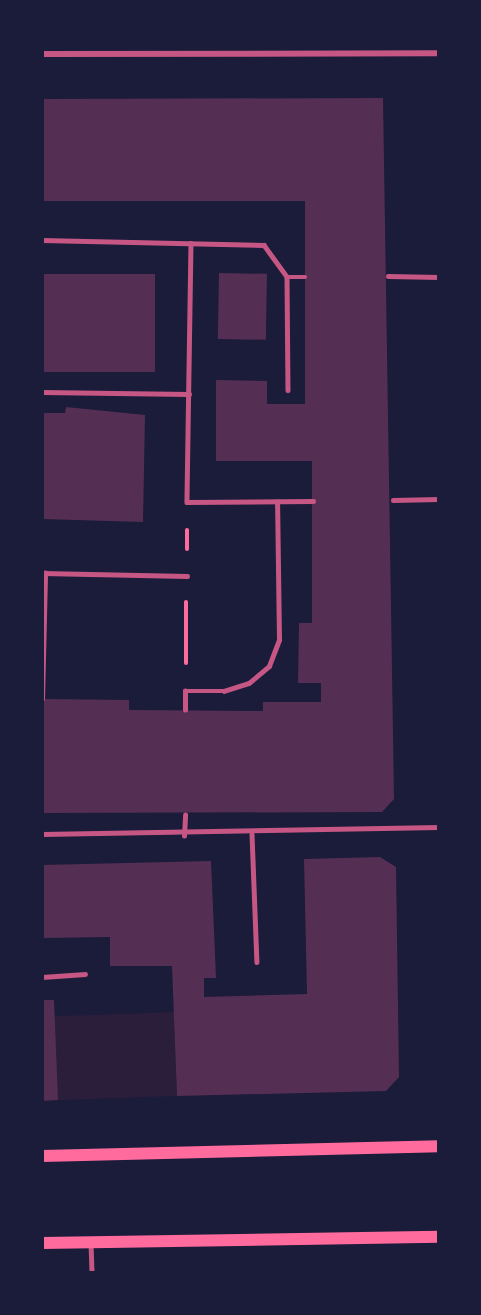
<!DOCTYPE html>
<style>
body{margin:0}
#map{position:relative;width:481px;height:1315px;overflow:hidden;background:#1b1b3a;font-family:Ubuntu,sans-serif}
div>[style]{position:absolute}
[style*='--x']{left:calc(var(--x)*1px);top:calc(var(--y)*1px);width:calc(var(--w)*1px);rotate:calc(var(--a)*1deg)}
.green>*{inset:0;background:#2a1e3b;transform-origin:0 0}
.building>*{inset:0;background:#542f53;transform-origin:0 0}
.path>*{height:4px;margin:-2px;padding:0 2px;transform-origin:2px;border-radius:2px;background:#ff6b9d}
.service>*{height:4.5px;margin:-2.25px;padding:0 2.25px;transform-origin:2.25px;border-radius:2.25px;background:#c65784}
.minor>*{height:6px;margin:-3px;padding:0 3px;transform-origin:3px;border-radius:3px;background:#c65784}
.secondary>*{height:12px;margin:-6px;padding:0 6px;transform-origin:6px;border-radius:6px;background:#ff6b9d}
span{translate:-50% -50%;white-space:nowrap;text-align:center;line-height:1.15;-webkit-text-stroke:5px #1b1b3a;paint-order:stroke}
.frame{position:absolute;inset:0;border:44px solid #1b1b3a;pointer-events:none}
</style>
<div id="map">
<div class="green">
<div style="left:174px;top:1012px;width:84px;height:120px;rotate:88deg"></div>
</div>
<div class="building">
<div style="clip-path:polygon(383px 98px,394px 799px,382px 812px,42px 813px,42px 699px,129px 700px,129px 710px,263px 711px,263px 702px,321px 702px,321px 683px,298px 683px,299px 623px,312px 623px,312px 461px,216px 461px,216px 380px,267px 381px,267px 404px,305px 404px,305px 201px,42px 201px,42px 99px)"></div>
<div style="left:219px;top:273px;width:48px;height:66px;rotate:1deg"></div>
<div style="left:42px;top:274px;width:113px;height:98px"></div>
<div style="clip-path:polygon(66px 407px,145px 415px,143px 522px,42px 519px,42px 413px,65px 413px)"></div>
<div style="clip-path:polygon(380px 857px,396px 867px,399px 1077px,386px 1091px,177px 1096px,172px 966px,110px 966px,110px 937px,42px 938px,42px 865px,211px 861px,216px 978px,204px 978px,204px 997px,307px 994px,304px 859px)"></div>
<div style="clip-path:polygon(42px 1000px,54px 1000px,58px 1100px,42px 1101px)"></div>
</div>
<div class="path">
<div style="--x:187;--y:549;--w:19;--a:-90"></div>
<div style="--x:186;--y:663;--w:61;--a:-90"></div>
</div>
<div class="service">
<div style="--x:42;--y:240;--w:222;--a:1.3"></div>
<div style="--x:264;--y:245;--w:39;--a:54"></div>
<div style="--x:287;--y:277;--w:18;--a:0"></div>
<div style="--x:191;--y:243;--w:259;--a:90.9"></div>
<div style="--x:187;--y:502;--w:126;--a:-0.5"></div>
<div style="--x:388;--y:276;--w:51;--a:1.1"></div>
<div style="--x:287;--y:277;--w:113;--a:89.5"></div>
<div style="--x:42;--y:392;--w:147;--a:0.8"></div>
<div style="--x:393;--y:500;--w:46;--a:-1.2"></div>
<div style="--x:42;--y:573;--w:145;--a:1.2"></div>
<div style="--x:42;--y:699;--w:126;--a:-88.6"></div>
<div style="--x:185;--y:710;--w:19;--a:-90"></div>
<div style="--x:185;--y:691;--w:39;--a:0"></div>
<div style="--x:224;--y:691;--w:26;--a:-18"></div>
<div style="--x:249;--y:683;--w:26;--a:-40"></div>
<div style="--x:269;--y:666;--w:28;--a:-69"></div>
<div style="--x:279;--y:640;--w:138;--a:-90.8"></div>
<div style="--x:42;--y:834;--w:397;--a:-1"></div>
<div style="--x:252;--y:834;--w:128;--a:87.8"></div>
<div style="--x:184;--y:836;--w:21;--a:-87"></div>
<div style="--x:42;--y:977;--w:43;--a:-4"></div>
<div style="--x:91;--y:1243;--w:30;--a:88"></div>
</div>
<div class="minor">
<div style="--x:42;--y:54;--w:397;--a:-0.1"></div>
</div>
<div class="secondary">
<div style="--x:42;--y:1156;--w:397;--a:-1.4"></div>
<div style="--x:42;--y:1243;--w:397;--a:-0.9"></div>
</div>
<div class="frame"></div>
</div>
